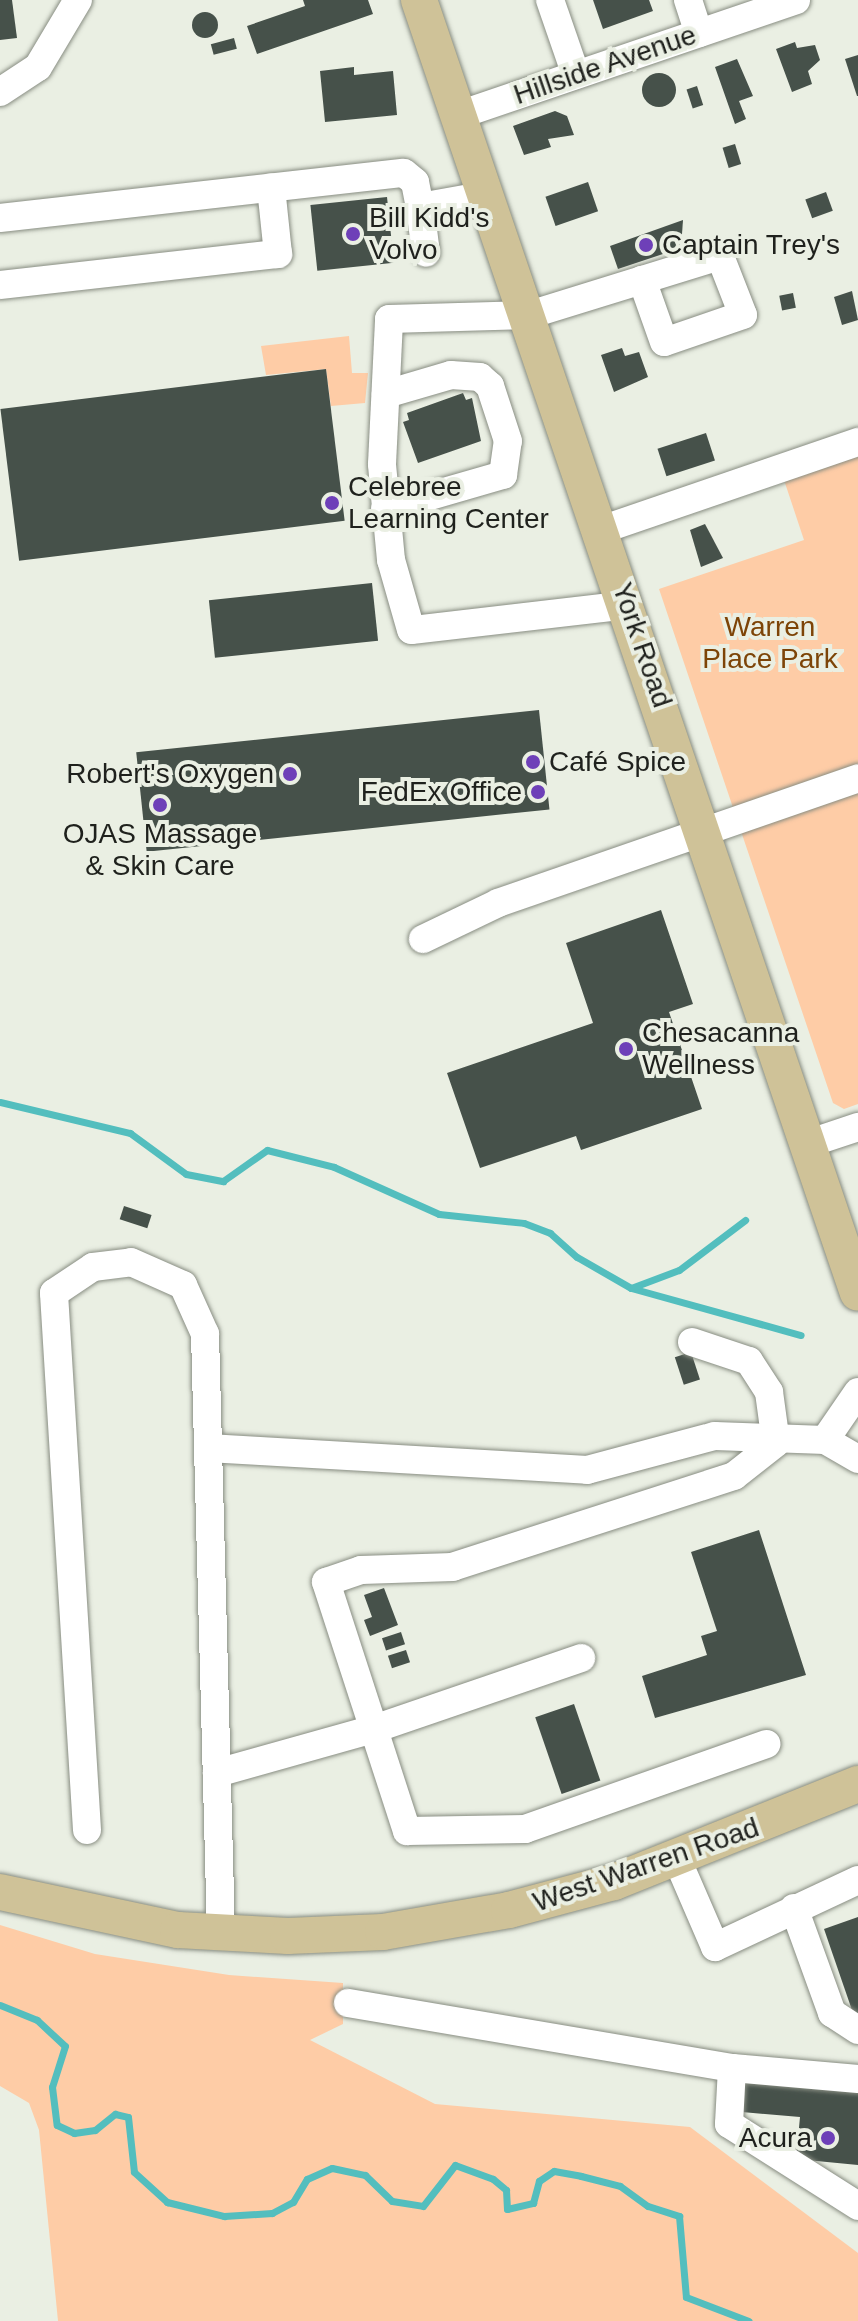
<!DOCTYPE html>
<meta charset="utf-8">
<style>
body{margin:0}
#map{position:relative;width:858px;height:2321px;overflow:hidden;background:#eaefe3;font-family:Arial,sans-serif}
div>[style]{position:absolute}
[style*='--x']{left:calc(var(--x)*1px);top:calc(var(--y)*1px);width:calc(var(--w)*1px);rotate:calc(var(--a)*1deg)}
.green>*{inset:0;background:#fecca6}
.stream>*{height:7px;margin:-3.5px;padding:0 3.5px;transform-origin:3.5px;border-radius:3.5px;background:#53bebe}
.building>*{inset:0;background:#46514a;transform-origin:0 0}
.round{border-radius:50%}
.roads{filter:drop-shadow(0 0 2px #888d82) drop-shadow(0 0 2px #888d82)}
.minor>*{height:28px;margin:-14px;padding:0 14px;transform-origin:14px;border-radius:14px;background:#fff}
.major>*{height:36px;margin:-18px;padding:0 18px;transform-origin:18px;border-radius:18px;background:#cfc298}
.dots>*{width:22px;height:22px;translate:-50% -50%;box-sizing:border-box;border:4px solid #eaefe3;border-radius:50%}
span{translate:-50% -50%;white-space:nowrap;text-align:center;line-height:1.15;-webkit-text-stroke:8px #eaefe3;paint-order:stroke}
.street-label{font-size:28px;color:#1f211d}
.poi-label{font-size:28px;color:#1f211d}
.left{translate:0 -50%;text-align:left}
.right{translate:-100% -50%;text-align:right}
.park-label{font-size:28px;color:#7d4407}
</style>
<div id="map">
<div class="green">
<div style="clip-path:polygon(349px 336px,352px 373px,368px 373px,365px 403px,331px 406px,326px 369px,266px 375px,261px 346px)"></div>
<div style="clip-path:polygon(858px 451px,858px 1104px,844px 1109px,833px 1103px,659px 589px,804px 540px,783px 477px)"></div>
<div style="clip-path:polygon(0 1925px,95px 1954px,229px 1975px,343px 1983px,343px 2024px,310px 2040px,435px 2104px,690px 2127px,858px 2253px,858px 2321px,58px 2321px,39px 2130px,29px 2103px,0 2086px)"></div>
</div>
<div class="stream">
<div style="--x:0;--y:1102;--w:134;--a:13.4"></div>
<div style="--x:130;--y:1133;--w:69;--a:36.2"></div>
<div style="--x:186;--y:1174;--w:38;--a:11"></div>
<div style="--x:223;--y:1181;--w:54;--a:-35.2"></div>
<div style="--x:267;--y:1150;--w:69;--a:14.2"></div>
<div style="--x:334;--y:1167;--w:115;--a:24.1"></div>
<div style="--x:439;--y:1214;--w:85;--a:6"></div>
<div style="--x:524;--y:1223;--w:28;--a:21"></div>
<div style="--x:550;--y:1233;--w:36;--a:42"></div>
<div style="--x:577;--y:1257;--w:62;--a:29.9"></div>
<div style="--x:631;--y:1288;--w:176;--a:15.5"></div>
<div style="--x:631;--y:1288;--w:51;--a:-20.6"></div>
<div style="--x:679;--y:1270;--w:83;--a:-37.1"></div>
<div style="--x:0;--y:2005;--w:40;--a:22"></div>
<div style="--x:37;--y:2020;--w:38;--a:43"></div>
<div style="--x:65;--y:2046;--w:43;--a:107.6"></div>
<div style="--x:52;--y:2087;--w:38;--a:83"></div>
<div style="--x:57;--y:2125;--w:19;--a:25"></div>
<div style="--x:74;--y:2133;--w:21;--a:-8"></div>
<div style="--x:95;--y:2130;--w:26;--a:-39"></div>
<div style="--x:115;--y:2114;--w:13;--a:13"></div>
<div style="--x:128;--y:2117;--w:55;--a:83.8"></div>
<div style="--x:134;--y:2172;--w:45;--a:42.3"></div>
<div style="--x:167;--y:2202;--w:59;--a:13.8"></div>
<div style="--x:224;--y:2216;--w:48;--a:-3.6"></div>
<div style="--x:272;--y:2213;--w:24;--a:-28"></div>
<div style="--x:293;--y:2202;--w:27;--a:-59"></div>
<div style="--x:307;--y:2179;--w:27;--a:-24"></div>
<div style="--x:332;--y:2168;--w:34;--a:12"></div>
<div style="--x:365;--y:2175;--w:37;--a:44"></div>
<div style="--x:392;--y:2201;--w:31;--a:9"></div>
<div style="--x:423;--y:2206;--w:52;--a:-52"></div>
<div style="--x:455;--y:2165;--w:40;--a:20.2"></div>
<div style="--x:493;--y:2179;--w:17;--a:40"></div>
<div style="--x:506;--y:2190;--w:19;--a:87"></div>
<div style="--x:507;--y:2209;--w:27;--a:-13"></div>
<div style="--x:533;--y:2203;--w:23;--a:-75"></div>
<div style="--x:539;--y:2181;--w:18;--a:-34"></div>
<div style="--x:554;--y:2171;--w:27;--a:10"></div>
<div style="--x:581;--y:2176;--w:40;--a:14.4"></div>
<div style="--x:620;--y:2186;--w:34;--a:36"></div>
<div style="--x:648;--y:2206;--w:33;--a:18"></div>
<div style="--x:679;--y:2216;--w:81;--a:85.1"></div>
<div style="--x:686;--y:2297;--w:67;--a:20.9"></div>
</div>
<div class="building">
<div style="clip-path:polygon(0 0,12px 0,17px 38px,0 40px)"></div>
<div style="clip-path:polygon(303px 0,368px 0,373px 14px,257px 54px,247px 26px,305px 6px)"></div>
<div style="clip-path:polygon(593px 0,649px 0,653px 11px,603px 29px)"></div>
<div class="round" style="left:192px;top:12px;width:26px;height:26px"></div>
<div style="left:234px;top:38px;width:11px;height:24px;rotate:75deg"></div>
<div style="clip-path:polygon(795px 42px,797px 48px,815px 45px,820px 60px,808px 71px,812px 84px,792px 92px,776px 49px)"></div>
<div style="clip-path:polygon(858px 55px,858px 96px,857px 96px,845px 59px)"></div>
<div style="clip-path:polygon(737px 59px,753px 96px,739px 101px,746px 119px,735px 124px,715px 67px)"></div>
<div style="clip-path:polygon(354px 67px,354px 75px,393px 71px,397px 115px,325px 122px,320px 71px)"></div>
<div class="round" style="left:642px;top:73px;width:34px;height:34px"></div>
<div style="left:697px;top:86px;width:20px;height:11px;rotate:72deg"></div>
<div style="clip-path:polygon(555px 111px,567px 116px,574px 135px,548px 139px,551px 147px,524px 155px,513px 126px)"></div>
<div style="left:735px;top:144px;width:21px;height:13px;rotate:73deg"></div>
<div style="left:588px;top:182px;width:31px;height:45px;rotate:71deg"></div>
<div style="left:826px;top:192px;width:20px;height:22px;rotate:70deg"></div>
<div style="left:387px;top:197px;width:66px;height:77px;rotate:84deg"></div>
<div style="clip-path:polygon(683px 220px,681px 248px,618px 269px,610px 246px)"></div>
<div style="clip-path:polygon(852px 291px,858px 320px,842px 325px,834px 297px)"></div>
<div style="left:793px;top:293px;width:15px;height:14px;rotate:79deg"></div>
<div style="clip-path:polygon(622px 348px,625px 356px,639px 352px,648px 377px,614px 392px,601px 355px)"></div>
<div style="left:326px;top:369px;width:153px;height:328px;rotate:83deg"></div>
<div style="clip-path:polygon(463px 393px,466px 400px,472px 398px,481px 441px,418px 463px,403px 422px,409px 420px,407px 413px)"></div>
<div style="left:706px;top:433px;width:29px;height:51px;rotate:72deg"></div>
<div style="clip-path:polygon(705px 524px,723px 558px,701px 567px,690px 530px)"></div>
<div style="left:372px;top:583px;width:58px;height:164px;rotate:84deg"></div>
<div style="left:539px;top:710px;width:100px;height:405px;rotate:84deg"></div>
<div style="clip-path:polygon(661px 910px,693px 1004px,669px 1012px,702px 1109px,581px 1150px,576px 1136px,480px 1168px,447px 1073px,593px 1023px,566px 943px)"></div>
<div style="left:124px;top:1206px;width:29px;height:14px;rotate:18deg"></div>
<div style="left:691px;top:1352px;width:29px;height:17px;rotate:72deg"></div>
<div style="clip-path:polygon(759px 1530px,806px 1675px,655px 1718px,642px 1676px,707px 1655px,701px 1636px,717px 1631px,691px 1552px)"></div>
<div style="clip-path:polygon(384px 1588px,398px 1625px,370px 1636px,364px 1620px,372px 1617px,364px 1595px)"></div>
<div style="left:401px;top:1632px;width:13px;height:20px;rotate:72deg"></div>
<div style="left:406px;top:1650px;width:13px;height:19px;rotate:72deg"></div>
<div style="left:574px;top:1704px;width:81px;height:41px;rotate:71deg"></div>
<div style="clip-path:polygon(858px 1917px,858px 2014px,854px 2016px,824px 1929px)"></div>
<div style="clip-path:polygon(745px 2081px,858px 2091px,858px 2165px,796px 2159px,800px 2117px,742px 2112px)"></div>
</div>
<div class="roads">
<div class="minor">
<div style="--x:550;--y:0;--w:79;--a:70.9"></div>
<div style="--x:688;--y:0;--w:35;--a:72"></div>
<div style="--x:0;--y:92;--w:45;--a:-33.3"></div>
<div style="--x:38;--y:67;--w:78;--a:-59.2"></div>
<div style="--x:459;--y:115;--w:356;--a:-18.8"></div>
<div style="--x:420;--y:207;--w:46;--a:82.6"></div>
<div style="--x:0;--y:218;--w:406;--a:-6.4"></div>
<div style="--x:404;--y:173;--w:14;--a:39"></div>
<div style="--x:415;--y:182;--w:25;--a:79"></div>
<div style="--x:420;--y:207;--w:68;--a:-10.2"></div>
<div style="--x:0;--y:285;--w:280;--a:-6.4"></div>
<div style="--x:278;--y:254;--w:67;--a:-96"></div>
<div style="--x:385;--y:509;--w:123;--a:-16.1"></div>
<div style="--x:503;--y:475;--w:34;--a:-82"></div>
<div style="--x:508;--y:441;--w:58;--a:-108.1"></div>
<div style="--x:490;--y:386;--w:13;--a:-138"></div>
<div style="--x:480;--y:377;--w:29;--a:-176"></div>
<div style="--x:451;--y:375;--w:68;--a:163.7"></div>
<div style="--x:601;--y:530;--w:272;--a:-18.9"></div>
<div style="--x:628;--y:605;--w:218;--a:173.4"></div>
<div style="--x:411;--y:630;--w:73;--a:-105.9"></div>
<div style="--x:391;--y:560;--w:96;--a:-95.4"></div>
<div style="--x:382;--y:464;--w:145;--a:-87.2"></div>
<div style="--x:389;--y:319;--w:140;--a:-1.6"></div>
<div style="--x:529;--y:315;--w:200;--a:-17.2"></div>
<div style="--x:720;--y:256;--w:63;--a:68.7"></div>
<div style="--x:743;--y:315;--w:83;--a:161.1"></div>
<div style="--x:664;--y:342;--w:66;--a:-109.5"></div>
<div style="--x:423;--y:939;--w:83;--a:-25.6"></div>
<div style="--x:498;--y:903;--w:381;--a:-19.1"></div>
<div style="--x:810;--y:1143;--w:51;--a:-18.4"></div>
<div style="--x:692;--y:1342;--w:60;--a:18.4"></div>
<div style="--x:749;--y:1361;--w:37;--a:57"></div>
<div style="--x:769;--y:1392;--w:51;--a:82.2"></div>
<div style="--x:776;--y:1443;--w:53;--a:141.8"></div>
<div style="--x:734;--y:1476;--w:295;--a:162.1"></div>
<div style="--x:453;--y:1567;--w:92;--a:178.1"></div>
<div style="--x:361;--y:1570;--w:37;--a:161"></div>
<div style="--x:326;--y:1582;--w:262;--a:72"></div>
<div style="--x:407;--y:1831;--w:118;--a:-1"></div>
<div style="--x:525;--y:1829;--w:256;--a:-19.4"></div>
<div style="--x:858;--y:1392;--w:58;--a:124.5"></div>
<div style="--x:825;--y:1440;--w:38;--a:30"></div>
<div style="--x:208;--y:1448;--w:380;--a:3.3"></div>
<div style="--x:587;--y:1470;--w:132;--a:-14.9"></div>
<div style="--x:715;--y:1436;--w:110;--a:2.1"></div>
<div style="--x:217;--y:1773;--w:163;--a:-15.7"></div>
<div style="--x:374;--y:1729;--w:219;--a:-18.9"></div>
<div style="--x:87;--y:1830;--w:538;--a:-93.52"></div>
<div style="--x:54;--y:1293;--w:47;--a:-33.7"></div>
<div style="--x:93;--y:1267;--w:38;--a:-7"></div>
<div style="--x:131;--y:1262;--w:57;--a:23.9"></div>
<div style="--x:183;--y:1285;--w:54;--a:65.8"></div>
<div style="--x:205;--y:1334;--w:600;--a:88.47"></div>
<div style="--x:677;--y:1859;--w:96;--a:66.6"></div>
<div style="--x:715;--y:1947;--w:158;--a:-25.1"></div>
<div style="--x:794;--y:1908;--w:112;--a:70.1"></div>
<div style="--x:832;--y:2013;--w:31;--a:33"></div>
<div style="--x:348;--y:2003;--w:389;--a:9.6"></div>
<div style="--x:858;--y:2079;--w:126;--a:-175"></div>
<div style="--x:732;--y:2068;--w:56;--a:93.1"></div>
<div style="--x:729;--y:2124;--w:153;--a:32.4"></div>
</div>
<div class="major">
<div style="--x:419;--y:0;--w:1365;--a:71.25"></div>
<div style="--x:0;--y:1892;--w:182;--a:12.1"></div>
<div style="--x:178;--y:1930;--w:110;--a:3.1"></div>
<div style="--x:288;--y:1936;--w:95;--a:-2.4"></div>
<div style="--x:383;--y:1932;--w:128;--a:-9.9"></div>
<div style="--x:509;--y:1910;--w:109;--a:-14.9"></div>
<div style="--x:614;--y:1882;--w:263;--a:-21.9"></div>
</div>
</div>
<div class="dots">
<div style="left:353px;top:234px;background:#6e40b8"></div>
<div style="left:646px;top:245px;background:#6e40b8"></div>
<div style="left:332px;top:503px;background:#6e40b8"></div>
<div style="left:533px;top:762px;background:#6e40b8"></div>
<div style="left:290px;top:774px;background:#6e40b8"></div>
<div style="left:538px;top:792px;background:#6e40b8"></div>
<div style="left:160px;top:805px;background:#6e40b8"></div>
<div style="left:626px;top:1049px;background:#6e40b8"></div>
<div style="left:828px;top:2138px;background:#6e40b8"></div>
</div>
<div class="street-label">
<span style="left:605px;top:65px;rotate:-19deg">Hillside Avenue</span>
<span style="left:642px;top:645px;rotate:71deg">York Road</span>
<span style="left:646px;top:1865px;rotate:-19deg">West Warren Road</span>
</div>
<div class="poi-label">
<span class="left" style="left:369px;top:234px">Bill Kidd's<br>Volvo</span>
<span class="left" style="left:662px;top:245px">Captain Trey's</span>
<span class="left" style="left:348px;top:503px">Celebree<br>Learning Center</span>
<span class="left" style="left:549px;top:762px">Café Spice</span>
<span class="right" style="left:274px;top:774px">Robert's Oxygen</span>
<span class="right" style="left:522px;top:792px">FedEx Office</span>
<span style="left:160px;top:850px">OJAS Massage<br>&amp; Skin Care</span>
<span class="left" style="left:642px;top:1049px">Chesacanna<br>Wellness</span>
<span class="right" style="left:812px;top:2138px">Acura</span>
</div>
<div class="park-label">
<span style="left:770px;top:643px">Warren<br>Place Park</span>
</div>
</div>
